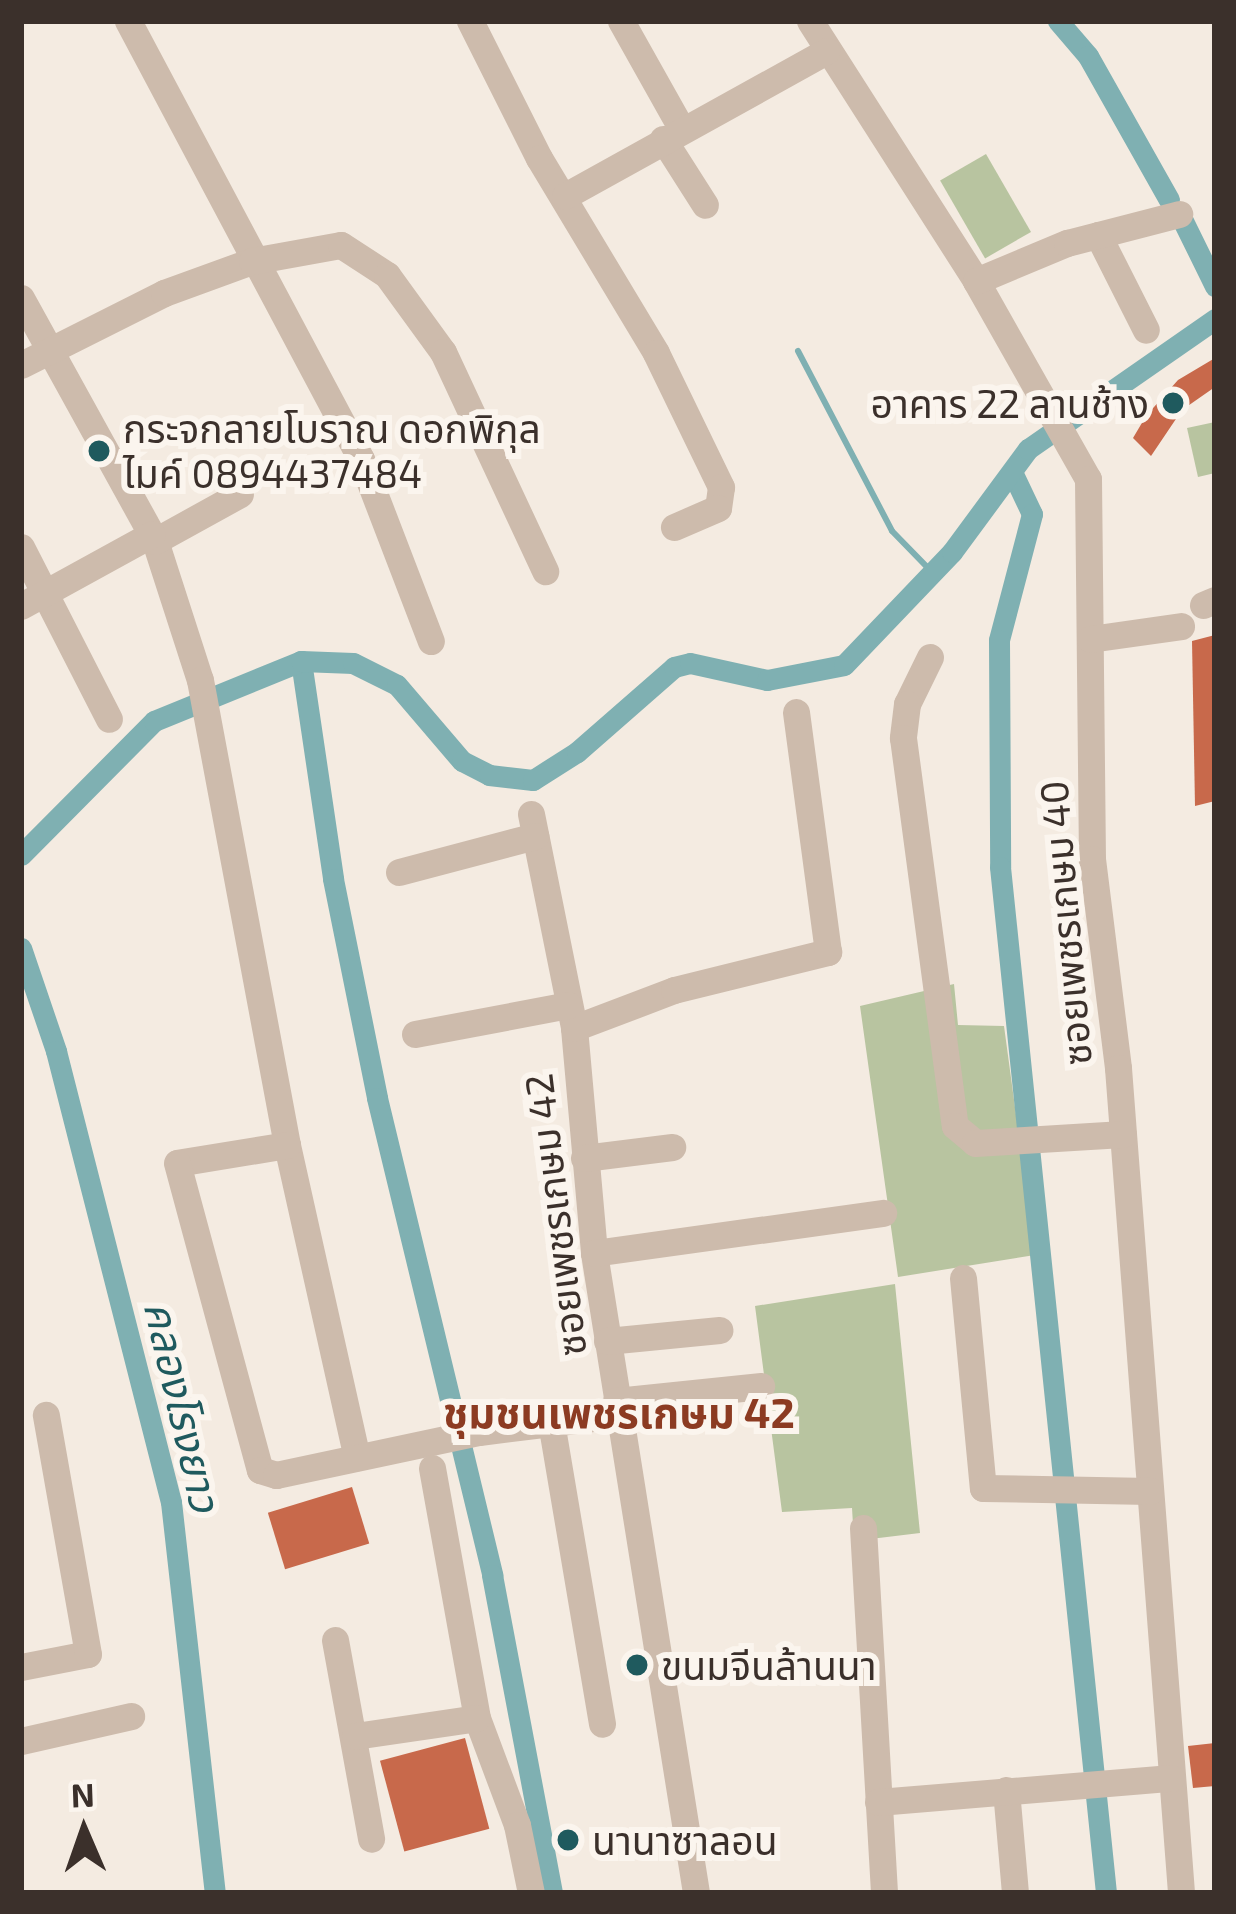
<!DOCTYPE html>
<meta charset="utf-8">
<style>
body{margin:0}
#map{position:relative;width:1236px;height:1914px;overflow:hidden;background:#f4ebe1;font-family:"Exo 2","Noto Sans Thai",sans-serif}
div>[style]{position:absolute}
[style*='--x']{left:calc(var(--x)*1px);top:calc(var(--y)*1px);width:calc(var(--w)*1px);rotate:calc(var(--a)*1deg)}
.green>*{inset:0;background:#b8c4a0;transform-origin:0 0}
.stream>*{height:6px;margin:-3px;padding:0 3px;transform-origin:3px;border-radius:3px;background:#7fb0b2}
.canal>*{height:21px;margin:-10.5px;padding:0 10.5px;transform-origin:10.5px;border-radius:10.5px;background:#7fb0b2}
.building>*{inset:0;background:#c8694b;transform-origin:0 0}
.minor>*{height:27px;margin:-13.5px;padding:0 13.5px;transform-origin:13.5px;border-radius:13.5px;background:#cdbbac}
.dots>*{width:33px;height:33px;translate:-50% -50%;box-sizing:border-box;border:6px solid #fbf5ee;border-radius:50%}
span{translate:-50% -50%;white-space:nowrap;text-align:center;line-height:1.15;-webkit-text-stroke:12px #fbf5ee;paint-order:stroke}
.poi-label{font-size:39px;color:#3b302b}
.right{translate:-100% -50%;text-align:right}
.left{translate:0 -50%;text-align:left}
.street-label{font-size:39px;color:#3b302b}
.water-label{font-size:42px;color:#1f5a5e;font-style:italic}
.neighbourhood-label{font-size:42px;color:#8c3b22;font-weight:700}
.frame{position:absolute;inset:0;border:24px solid #3b302b;pointer-events:none}
.north{position:absolute;left:24px;top:1770px;width:120px;height:120px;-webkit-text-stroke:9px #fbf5ee;paint-order:stroke;rotate:358deg;font-size:33px;font-weight:700;line-height:48px;text-align:center;color:#3b302b}
.north::after{content:'';display:block;margin:auto;width:42px;height:54px;background:#3b302b;clip-path:polygon(50% 0,100% 100%,50% 72%,0 100%)}
</style>
<div id="map">
<div class="green">
<div style="left:986px;top:154px;width:90px;height:53px;rotate:60deg"></div>
<div style="clip-path:polygon(1215px 422px,1215px 473px,1198px 477px,1187px 428px)"></div>
<div style="clip-path:polygon(954px 984px,958px 1025px,1004px 1026px,1035px 1255px,898px 1277px,860px 1006px)"></div>
<div style="clip-path:polygon(895px 1284px,920px 1533px,854px 1541px,852px 1508px,782px 1512px,755px 1306px)"></div>
</div>
<div class="stream">
<div style="--x:798;--y:351;--w:203;--a:62.4"></div>
<div style="--x:892;--y:531;--w:57;--a:45.7"></div>
</div>
<div class="canal">
<div style="--x:1058;--y:21;--w:46;--a:49.4"></div>
<div style="--x:1088;--y:56;--w:165;--a:60.6"></div>
<div style="--x:1182;--y:219;--w:75;--a:63.8"></div>
<div style="--x:1013;--y:474;--w:44;--a:64.6"></div>
<div style="--x:1032;--y:514;--w:130;--a:104.7"></div>
<div style="--x:999;--y:640;--w:227;--a:89.7"></div>
<div style="--x:1000;--y:867;--w:1031;--a:84.1"></div>
<div style="--x:301;--y:661;--w:220;--a:81.6"></div>
<div style="--x:333;--y:879;--w:223;--a:78.6"></div>
<div style="--x:377;--y:1098;--w:491;--a:76.4"></div>
<div style="--x:492;--y:1575;--w:324;--a:79.3"></div>
<div style="--x:21;--y:855;--w:189;--a:-45.2"></div>
<div style="--x:154;--y:721;--w:159;--a:-22.2"></div>
<div style="--x:301;--y:661;--w:52;--a:2.2"></div>
<div style="--x:353;--y:663;--w:49;--a:26.6"></div>
<div style="--x:397;--y:685;--w:100;--a:49.5"></div>
<div style="--x:462;--y:761;--w:30;--a:27"></div>
<div style="--x:489;--y:775;--w:44;--a:6.5"></div>
<div style="--x:533;--y:780;--w:52;--a:-32.5"></div>
<div style="--x:577;--y:752;--w:129;--a:-41.2"></div>
<div style="--x:674;--y:667;--w:16;--a:-14"></div>
<div style="--x:690;--y:663;--w:79;--a:12.4"></div>
<div style="--x:767;--y:680;--w:78;--a:-11"></div>
<div style="--x:844;--y:665;--w:156;--a:-46.3"></div>
<div style="--x:952;--y:552;--w:128;--a:-53.6"></div>
<div style="--x:1028;--y:449;--w:228;--a:-34.8"></div>
<div style="--x:21;--y:948;--w:109;--a:71.2"></div>
<div style="--x:56;--y:1051;--w:465;--a:75.7"></div>
<div style="--x:171;--y:1502;--w:393;--a:83.6"></div>
</div>
<div class="building">
<div style="clip-path:polygon(1215px 358px,1215px 387px,1182px 410px,1151px 456px,1133px 438px,1146px 416px,1178px 380px)"></div>
<div style="clip-path:polygon(1215px 635px,1215px 801px,1195px 806px,1192px 641px)"></div>
<div style="left:352px;top:1487px;width:59px;height:88px;rotate:73deg"></div>
<div style="left:465px;top:1738px;width:94px;height:88px;rotate:75deg"></div>
<div style="clip-path:polygon(1215px 1743px,1215px 1786px,1193px 1788px,1188px 1746px)"></div>
</div>
<div class="minor">
<div style="--x:128;--y:21;--w:496;--a:62"></div>
<div style="--x:361;--y:459;--w:195;--a:69"></div>
<div style="--x:470;--y:21;--w:153;--a:63.3"></div>
<div style="--x:539;--y:158;--w:227;--a:59"></div>
<div style="--x:656;--y:353;--w:149;--a:64.1"></div>
<div style="--x:721;--y:487;--w:21;--a:98"></div>
<div style="--x:718;--y:508;--w:48;--a:156.6"></div>
<div style="--x:621;--y:21;--w:123;--a:60.7"></div>
<div style="--x:810;--y:21;--w:308;--a:57.4"></div>
<div style="--x:976;--y:281;--w:227;--a:60.5"></div>
<div style="--x:1088;--y:479;--w:380;--a:89.4"></div>
<div style="--x:1092;--y:859;--w:211;--a:82.9"></div>
<div style="--x:1118;--y:1068;--w:827;--a:85.63"></div>
<div style="--x:663;--y:139;--w:78;--a:57.5"></div>
<div style="--x:565;--y:196;--w:299;--a:-29"></div>
<div style="--x:1098;--y:235;--w:106;--a:63.2"></div>
<div style="--x:976;--y:281;--w:99;--a:-22.7"></div>
<div style="--x:1067;--y:243;--w:116;--a:-14.5"></div>
<div style="--x:21;--y:298;--w:277;--a:61.1"></div>
<div style="--x:155;--y:541;--w:146;--a:72.1"></div>
<div style="--x:200;--y:680;--w:473;--a:79.4"></div>
<div style="--x:287;--y:1145;--w:320;--a:77.4"></div>
<div style="--x:21;--y:365;--w:160;--a:-26.7"></div>
<div style="--x:164;--y:293;--w:94;--a:-20"></div>
<div style="--x:252;--y:261;--w:90;--a:-10.2"></div>
<div style="--x:341;--y:245;--w:55;--a:33.1"></div>
<div style="--x:387;--y:275;--w:95;--a:54"></div>
<div style="--x:443;--y:352;--w:242;--a:65"></div>
<div style="--x:155;--y:541;--w:97;--a:-28.9"></div>
<div style="--x:21;--y:547;--w:193;--a:62.9"></div>
<div style="--x:1203;--y:605;--w:13;--a:-23"></div>
<div style="--x:21;--y:606;--w:149;--a:-28.8"></div>
<div style="--x:1090;--y:639;--w:92;--a:-8.1"></div>
<div style="--x:930;--y:657;--w:52;--a:116.1"></div>
<div style="--x:907;--y:704;--w:34;--a:97"></div>
<div style="--x:903;--y:738;--w:391;--a:82.4"></div>
<div style="--x:955;--y:1126;--w:26;--a:40"></div>
<div style="--x:975;--y:1143;--w:148;--a:-3.5"></div>
<div style="--x:531;--y:814;--w:218;--a:78.6"></div>
<div style="--x:574;--y:1028;--w:226;--a:84.9"></div>
<div style="--x:594;--y:1253;--w:648;--a:80.94"></div>
<div style="--x:399;--y:872;--w:141;--a:-14.8"></div>
<div style="--x:574;--y:1028;--w:107;--a:-20.8"></div>
<div style="--x:674;--y:990;--w:159;--a:-13.9"></div>
<div style="--x:828;--y:952;--w:242;--a:-97.6"></div>
<div style="--x:415;--y:1034;--w:156;--a:-10.7"></div>
<div style="--x:287;--y:1145;--w:111;--a:170.7"></div>
<div style="--x:177;--y:1163;--w:318;--a:74.9"></div>
<div style="--x:260;--y:1470;--w:17;--a:17"></div>
<div style="--x:276;--y:1475;--w:208;--a:-12"></div>
<div style="--x:479;--y:1432;--w:139;--a:-7"></div>
<div style="--x:584;--y:1158;--w:89;--a:-7.1"></div>
<div style="--x:594;--y:1253;--w:292;--a:-7.9"></div>
<div style="--x:963;--y:1278;--w:211;--a:84.6"></div>
<div style="--x:983;--y:1488;--w:167;--a:1"></div>
<div style="--x:607;--y:1341;--w:113;--a:-5.6"></div>
<div style="--x:616;--y:1401;--w:146;--a:-5.9"></div>
<div style="--x:551;--y:1422;--w:306;--a:80.4"></div>
<div style="--x:432;--y:1468;--w:254;--a:79.8"></div>
<div style="--x:477;--y:1718;--w:114;--a:69.5"></div>
<div style="--x:517;--y:1825;--w:69;--a:78.4"></div>
<div style="--x:863;--y:1528;--w:363;--a:86.7"></div>
<div style="--x:335;--y:1640;--w:202;--a:79.7"></div>
<div style="--x:21;--y:1667;--w:68;--a:-11"></div>
<div style="--x:88;--y:1654;--w:243;--a:-100"></div>
<div style="--x:355;--y:1736;--w:123;--a:-8.4"></div>
<div style="--x:21;--y:1741;--w:113;--a:-12.8"></div>
<div style="--x:1006;--y:1790;--w:103;--a:85"></div>
<div style="--x:878;--y:1802;--w:294;--a:-4.7"></div>
</div>
<div class="dots">
<div style="left:1173px;top:403px;background:#1f5a5e"></div>
<div style="left:99px;top:451px;background:#1f5a5e"></div>
<div style="left:637px;top:1665px;background:#1f5a5e"></div>
<div style="left:568px;top:1840px;background:#1f5a5e"></div>
</div>
<div class="poi-label">
<span class="right" style="left:1149px;top:403px">อาคาร 22 ลานช้าง</span>
<span class="left" style="left:123px;top:451px">กระจกลายโบราณ ดอกพิกุล<br>ไมค์ 0894437484</span>
<span class="left" style="left:661px;top:1665px">ขนมจีนล้านนา</span>
<span class="left" style="left:592px;top:1840px">นานาซาลอน</span>
</div>
<div class="street-label">
<span style="left:1065px;top:923px;rotate:-95deg">ซอยเพชรเกษม 40</span>
<span style="left:555px;top:1215px;rotate:-97deg">ซอยเพชรเกษม 42</span>
</div>
<div class="water-label">
<span style="left:184px;top:1406px;rotate:77deg">คลองโรงยาว</span>
</div>
<div class="neighbourhood-label">
<span style="left:619px;top:1411px">ชุมชนเพชรเกษม 42</span>
</div>
<div class="frame"></div>
<div class="north">N</div>
</div>
